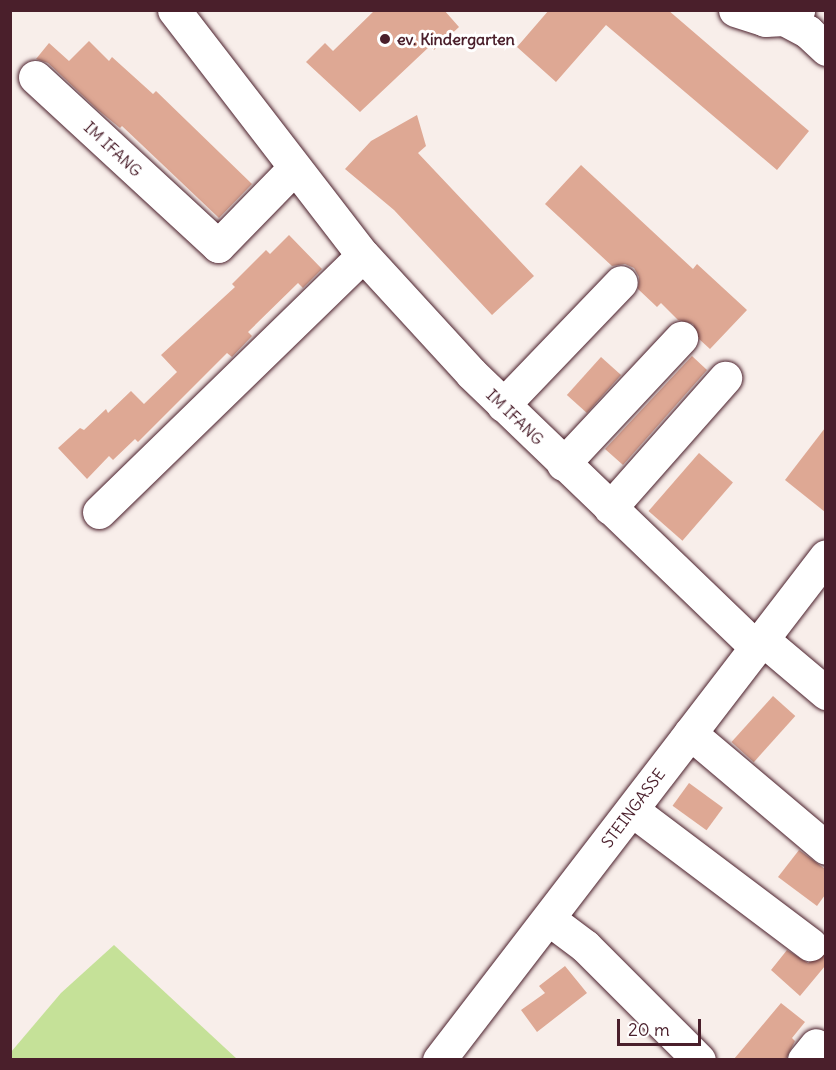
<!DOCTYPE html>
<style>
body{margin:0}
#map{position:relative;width:836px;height:1070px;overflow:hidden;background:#f8eeea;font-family:Delius,sans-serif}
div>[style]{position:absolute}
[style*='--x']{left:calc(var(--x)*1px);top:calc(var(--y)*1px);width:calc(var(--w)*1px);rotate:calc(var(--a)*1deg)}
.green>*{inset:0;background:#c5e198}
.building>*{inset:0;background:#dea894;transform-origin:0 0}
.roads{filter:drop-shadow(0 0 2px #4a1f2b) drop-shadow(0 0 2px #4a1f2b)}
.minor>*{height:33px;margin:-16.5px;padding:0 16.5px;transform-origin:16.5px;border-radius:16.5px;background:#fff}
.dots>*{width:16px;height:16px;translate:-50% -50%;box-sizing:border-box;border:3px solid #fff;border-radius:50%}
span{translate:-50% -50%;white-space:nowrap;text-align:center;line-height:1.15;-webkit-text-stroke:6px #fff;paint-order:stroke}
.poi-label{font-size:16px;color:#4a1f2b;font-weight:700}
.left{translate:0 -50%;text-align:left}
.street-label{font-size:16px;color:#4a1f2b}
.frame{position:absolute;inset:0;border:12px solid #4a1f2b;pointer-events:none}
.scale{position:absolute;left:617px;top:1019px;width:84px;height:27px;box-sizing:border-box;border:3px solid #4a1f2b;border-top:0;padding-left:8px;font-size:18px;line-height:21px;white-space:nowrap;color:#4a1f2b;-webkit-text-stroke:4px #fff;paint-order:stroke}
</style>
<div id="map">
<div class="green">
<div style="clip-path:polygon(114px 945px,237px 1059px,11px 1059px,11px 1052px,61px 993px)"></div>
</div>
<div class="building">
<div style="clip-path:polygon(375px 10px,444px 10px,459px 27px,434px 50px,430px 46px,360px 112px,306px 62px,325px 43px,333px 51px)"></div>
<div style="clip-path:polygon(549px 10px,668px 10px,809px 131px,777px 170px,606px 25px,556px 82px,517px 47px)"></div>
<div style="clip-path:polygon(89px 41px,109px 61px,112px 57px,153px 94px,156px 91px,252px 184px,219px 218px,122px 126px,120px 128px,98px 110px,48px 63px,36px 59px,49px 43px,69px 61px)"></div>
<div style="clip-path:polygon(417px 115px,426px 146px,418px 153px,534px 276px,492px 315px,394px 210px,345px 169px,371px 141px)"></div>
<div style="clip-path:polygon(581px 165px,693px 269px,697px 264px,747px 310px,710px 349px,699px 339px,693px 324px,678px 320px,661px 303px,657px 307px,638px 289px,639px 277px,634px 268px,625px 264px,612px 266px,545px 204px)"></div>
<div style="clip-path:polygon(289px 235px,322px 269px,303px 288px,298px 283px,248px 332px,252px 336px,232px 357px,227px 353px,138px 442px,135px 439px,113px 460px,109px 456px,87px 479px,58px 448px,80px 428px,84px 430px,106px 409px,108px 413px,131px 391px,144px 404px,177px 372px,161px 355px,235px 287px,232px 284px,266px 250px,270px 254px)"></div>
<div style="clip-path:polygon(692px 356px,707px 370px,623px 465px,605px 449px)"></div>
<div style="left:601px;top:357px;width:27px;height:51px;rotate:42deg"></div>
<div style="clip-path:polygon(825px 428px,825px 512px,785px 480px)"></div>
<div style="left:699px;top:453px;width:45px;height:77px;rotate:41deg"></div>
<div style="left:773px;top:696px;width:30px;height:62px;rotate:42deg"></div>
<div style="left:689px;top:783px;width:42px;height:28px;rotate:36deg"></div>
<div style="clip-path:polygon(799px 850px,825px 869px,825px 895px,817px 906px,778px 877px)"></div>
<div style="clip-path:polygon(787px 950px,808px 963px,825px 954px,825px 966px,800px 996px,771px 970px)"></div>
<div style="clip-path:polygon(565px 966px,587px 993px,537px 1032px,521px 1010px,545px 993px,539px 986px)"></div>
<div style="clip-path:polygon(781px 1003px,805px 1022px,792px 1038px,795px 1041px,786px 1059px,734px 1059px)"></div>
</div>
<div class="roads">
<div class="minor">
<div style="--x:174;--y:10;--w:309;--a:52.4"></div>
<div style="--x:363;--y:255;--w:160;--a:47.5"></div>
<div style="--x:471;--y:373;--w:395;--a:43.9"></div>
<div style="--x:735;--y:10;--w:32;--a:18"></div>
<div style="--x:765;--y:20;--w:19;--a:-3"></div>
<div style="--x:784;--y:19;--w:17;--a:-33"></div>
<div style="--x:784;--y:19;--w:27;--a:28"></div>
<div style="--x:808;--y:32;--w:25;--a:43"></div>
<div style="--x:35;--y:77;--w:249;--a:42.7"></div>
<div style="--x:218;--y:246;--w:109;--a:-45.7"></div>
<div style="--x:503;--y:405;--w:170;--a:-46.2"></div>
<div style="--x:563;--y:464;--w:173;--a:-46.9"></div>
<div style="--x:610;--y:508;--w:174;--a:-48.5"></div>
<div style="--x:99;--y:512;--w:368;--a:-44.2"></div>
<div style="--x:762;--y:639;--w:84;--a:40.2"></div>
<div style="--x:690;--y:733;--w:178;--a:40.2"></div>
<div style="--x:632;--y:810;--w:223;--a:37"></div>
<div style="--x:549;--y:919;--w:45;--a:36.9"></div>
<div style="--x:585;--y:946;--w:161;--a:45"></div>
<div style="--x:439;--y:1060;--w:635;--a:-52.48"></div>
<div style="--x:804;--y:1060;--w:19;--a:-51"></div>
</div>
</div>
<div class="dots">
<div style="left:385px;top:39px;background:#4a1f2b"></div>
</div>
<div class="poi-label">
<span class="left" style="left:397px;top:39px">ev. Kindergarten</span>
</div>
<div class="street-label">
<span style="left:113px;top:149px;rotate:43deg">IM IFANG</span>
<span style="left:515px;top:417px;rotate:44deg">IM IFANG</span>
<span style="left:633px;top:808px;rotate:-53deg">STEINGASSE</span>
</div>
<div class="frame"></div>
<div class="scale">20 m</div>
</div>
